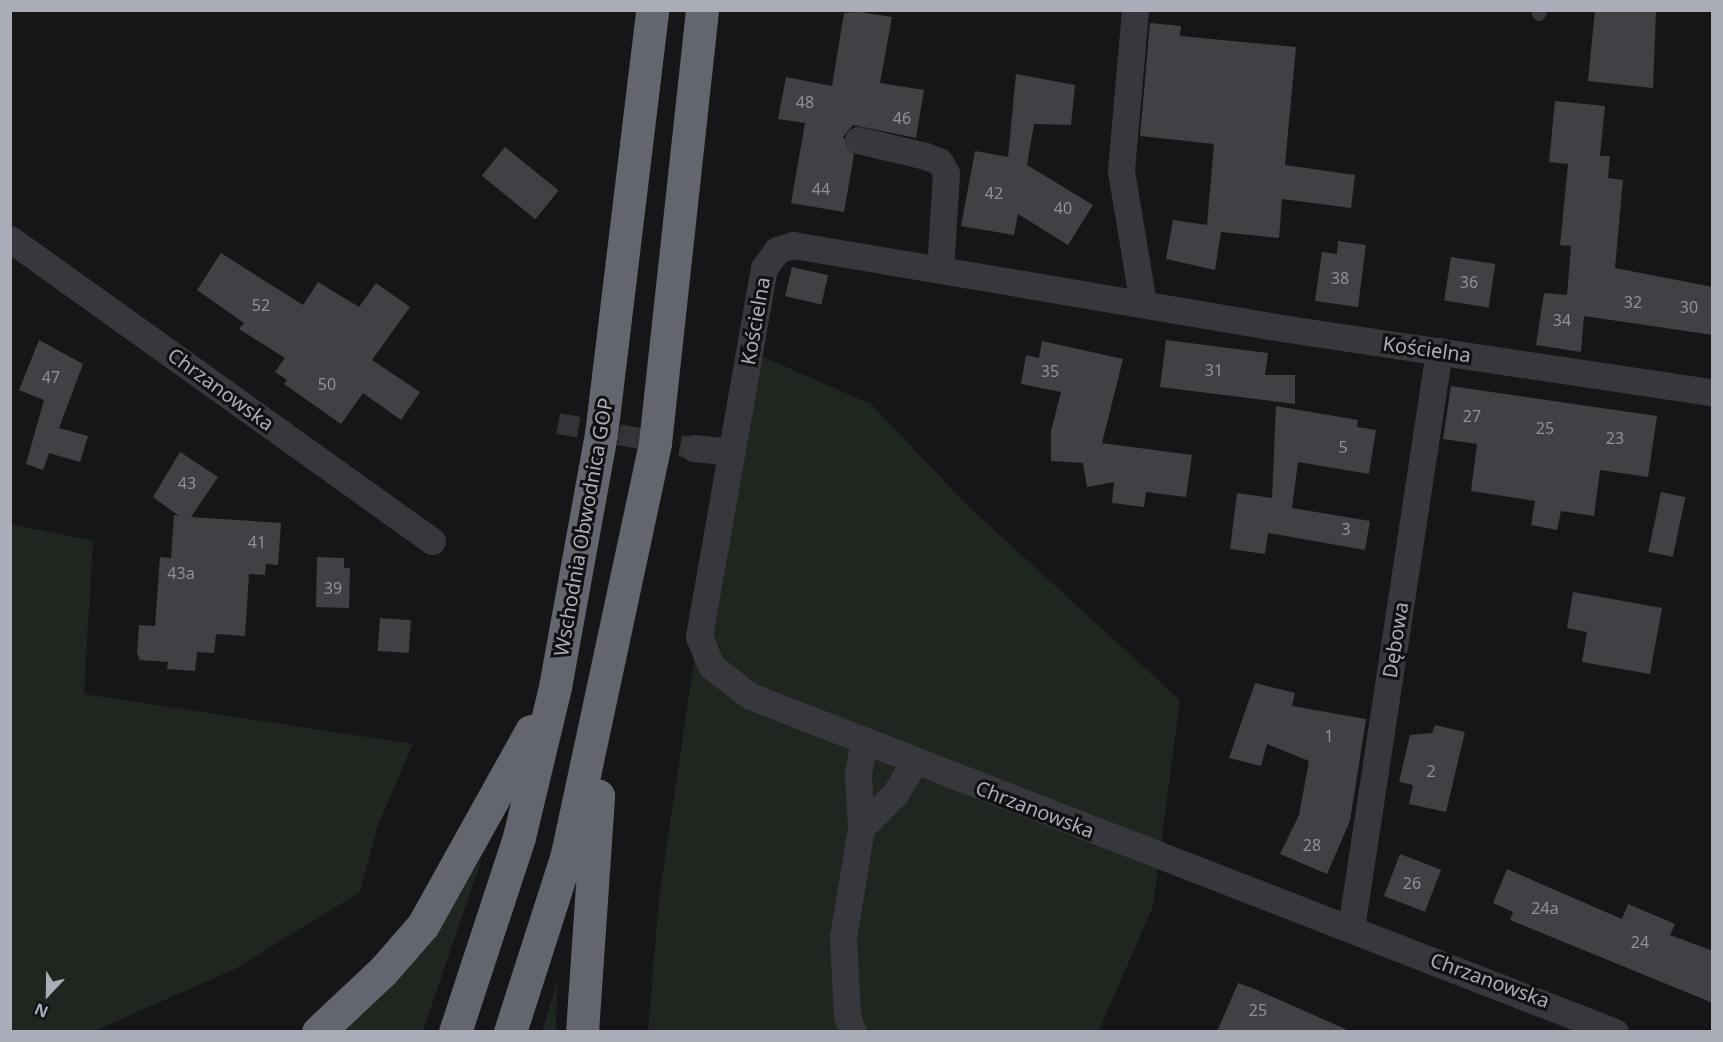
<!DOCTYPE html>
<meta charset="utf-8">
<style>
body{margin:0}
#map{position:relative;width:1723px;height:1042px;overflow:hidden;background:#161618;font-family:"Noto Sans",sans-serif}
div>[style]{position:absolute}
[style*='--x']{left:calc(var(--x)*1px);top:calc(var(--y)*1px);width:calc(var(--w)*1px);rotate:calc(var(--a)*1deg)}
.green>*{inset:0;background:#1e261f}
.building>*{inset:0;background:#404145;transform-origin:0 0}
.pedestrian-tunnel>*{height:21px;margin-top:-10.5px;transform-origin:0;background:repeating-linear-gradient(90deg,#333438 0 21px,transparent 0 31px)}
.service>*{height:14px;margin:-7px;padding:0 7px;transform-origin:7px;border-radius:7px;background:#37383d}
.minor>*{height:27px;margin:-13.5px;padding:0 13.5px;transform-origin:13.5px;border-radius:13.5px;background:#37383d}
.motorway>*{height:33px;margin:-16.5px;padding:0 16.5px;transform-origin:16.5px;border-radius:16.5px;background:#63666e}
span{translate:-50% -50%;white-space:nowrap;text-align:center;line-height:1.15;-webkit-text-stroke:6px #111113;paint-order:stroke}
.number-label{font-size:16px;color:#8e929b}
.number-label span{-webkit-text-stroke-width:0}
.street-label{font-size:20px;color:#a8adb8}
.frame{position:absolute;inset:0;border:12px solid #a8adb8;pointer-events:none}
.north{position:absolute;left:18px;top:964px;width:60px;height:60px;-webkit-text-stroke:4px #111113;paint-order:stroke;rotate:202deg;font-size:16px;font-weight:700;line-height:24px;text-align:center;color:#a8adb8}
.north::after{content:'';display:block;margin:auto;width:21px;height:27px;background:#a8adb8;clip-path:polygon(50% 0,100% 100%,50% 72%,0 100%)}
</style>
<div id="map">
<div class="green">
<div style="clip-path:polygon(740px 347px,871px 404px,968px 506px,1180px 700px,1153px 906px,1099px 1031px,648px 1032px,659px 899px)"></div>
<div style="clip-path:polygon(11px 524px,93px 541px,84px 694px,413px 744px,377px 828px,360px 892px,235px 969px,94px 1031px,11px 1031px)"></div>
<div style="clip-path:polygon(482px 858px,423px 1031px,341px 1032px,429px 939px)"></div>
<div style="clip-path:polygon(557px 983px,556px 1031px,542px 1031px)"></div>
</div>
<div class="building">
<div style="clip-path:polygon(1595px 10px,1656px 10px,1653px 88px,1588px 81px)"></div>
<div style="clip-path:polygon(860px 12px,892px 17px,880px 83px,924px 90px,916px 138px,853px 125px,843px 137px,854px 155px,844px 212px,791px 203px,805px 123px,778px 119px,786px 77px,832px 86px,844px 13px)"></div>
<div style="clip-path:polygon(1150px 23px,1181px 26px,1180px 36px,1296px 47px,1285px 165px,1355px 175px,1351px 208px,1282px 199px,1279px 238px,1221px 232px,1215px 270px,1166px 259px,1173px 220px,1207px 225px,1214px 144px,1140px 136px)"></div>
<div style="clip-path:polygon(1016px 74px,1075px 85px,1071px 125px,1034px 124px,1027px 165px,1093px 205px,1068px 245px,1018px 214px,1014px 235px,961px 226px,975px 151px,1008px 157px)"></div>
<div style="clip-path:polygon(1555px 101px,1605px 106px,1600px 156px,1610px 156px,1608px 178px,1623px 180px,1615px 268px,1713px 287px,1713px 335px,1584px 316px,1581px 352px,1536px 345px,1544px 293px,1567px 295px,1571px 246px,1560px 245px,1568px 164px,1549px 162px)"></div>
<div style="left:505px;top:147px;width:69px;height:37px;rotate:39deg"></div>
<div style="clip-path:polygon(1338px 241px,1366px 245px,1358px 307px,1315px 301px,1322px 252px,1337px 254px)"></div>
<div style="clip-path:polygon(221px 253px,303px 305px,318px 282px,359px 307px,376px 283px,410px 307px,372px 360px,420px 392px,401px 420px,363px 393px,341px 424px,284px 384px,287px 380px,275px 372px,285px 358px,239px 329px,244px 323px,197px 290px)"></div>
<div style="left:1451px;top:257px;width:45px;height:44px;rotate:9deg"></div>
<div style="left:792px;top:267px;width:37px;height:30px;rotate:13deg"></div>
<div style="clip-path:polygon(39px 340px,83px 364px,59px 428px,88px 436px,80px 462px,49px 453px,43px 470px,26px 464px,44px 400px,19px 390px)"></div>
<div style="clip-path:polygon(1166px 340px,1268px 353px,1265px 375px,1295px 375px,1295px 404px,1160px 387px)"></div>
<div style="clip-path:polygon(1042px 341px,1123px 359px,1102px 443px,1192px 455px,1186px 497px,1146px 492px,1144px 507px,1112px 503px,1114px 482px,1087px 487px,1083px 463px,1051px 461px,1051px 431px,1061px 392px,1021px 384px,1026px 355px,1039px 358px)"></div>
<div style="clip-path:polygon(1451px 386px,1657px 416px,1648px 477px,1600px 470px,1594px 516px,1561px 511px,1557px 530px,1531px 525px,1535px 501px,1471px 491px,1477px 444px,1443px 439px)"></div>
<div style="clip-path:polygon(1276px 406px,1358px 420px,1357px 427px,1376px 430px,1369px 474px,1298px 462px,1292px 508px,1370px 521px,1365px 550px,1268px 533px,1265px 554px,1230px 549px,1237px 493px,1272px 498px)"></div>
<div style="clip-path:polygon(180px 452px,218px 477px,191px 517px,281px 523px,278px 565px,266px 564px,265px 575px,249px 574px,245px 636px,216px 634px,214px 653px,197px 652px,195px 671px,167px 669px,168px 662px,140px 660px,137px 653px,139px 625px,155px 626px,160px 557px,171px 558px,174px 515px,179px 516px,153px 497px)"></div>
<div style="left:1661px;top:492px;width:25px;height:61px;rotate:12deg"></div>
<div style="clip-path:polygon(317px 557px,344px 558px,344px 568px,350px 568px,349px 608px,316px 607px)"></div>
<div style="clip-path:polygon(1573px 592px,1662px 608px,1650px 674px,1582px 662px,1587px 632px,1567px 628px)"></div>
<div style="left:380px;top:618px;width:31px;height:33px;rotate:4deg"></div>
<div style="clip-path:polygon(1255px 683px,1295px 693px,1292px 706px,1366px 719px,1350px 821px,1327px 874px,1280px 854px,1299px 815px,1309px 761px,1267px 744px,1261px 766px,1229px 758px)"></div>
<div style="clip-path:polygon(1435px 725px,1465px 732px,1446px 812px,1409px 804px,1413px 785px,1399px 782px,1410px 735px,1432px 733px)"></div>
<div style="left:1400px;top:854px;width:44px;height:45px;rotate:21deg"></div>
<div style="clip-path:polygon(1507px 869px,1622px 919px,1628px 904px,1675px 924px,1670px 935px,1713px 951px,1713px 1003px,1510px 920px,1513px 912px,1493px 903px)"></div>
<div style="clip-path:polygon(1238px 983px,1257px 990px,1352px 1032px,1217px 1032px)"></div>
</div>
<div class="pedestrian-tunnel">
<div style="--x:558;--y:423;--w:138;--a:10.4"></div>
</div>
<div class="service">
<div style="--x:1539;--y:14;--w:4;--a:-76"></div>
</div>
<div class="minor">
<div style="--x:1135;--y:10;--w:162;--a:95"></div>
<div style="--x:1121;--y:171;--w:135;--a:80.6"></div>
<div style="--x:858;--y:140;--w:69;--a:13.4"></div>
<div style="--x:925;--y:156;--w:15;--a:20"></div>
<div style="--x:939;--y:161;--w:14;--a:60"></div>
<div style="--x:946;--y:173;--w:97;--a:93.5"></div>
<div style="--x:10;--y:239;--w:519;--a:35.59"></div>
<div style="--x:694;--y:448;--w:38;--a:6"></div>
<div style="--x:861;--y:828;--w:48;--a:-45"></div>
<div style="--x:895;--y:794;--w:37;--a:-59"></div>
<div style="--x:1351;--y:928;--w:584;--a:-81.33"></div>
<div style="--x:853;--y:1032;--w:17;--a:-111"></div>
<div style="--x:847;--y:1016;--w:79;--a:-92.9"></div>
<div style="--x:843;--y:937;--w:110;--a:-80.6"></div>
<div style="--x:861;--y:828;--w:54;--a:-93.2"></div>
<div style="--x:858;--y:774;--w:34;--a:-80"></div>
<div style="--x:1615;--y:1032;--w:928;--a:-158.77"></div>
<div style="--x:750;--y:696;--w:49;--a:-142.4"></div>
<div style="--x:711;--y:666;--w:32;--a:-112"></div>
<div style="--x:699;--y:636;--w:374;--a:-80"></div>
<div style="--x:764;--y:268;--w:22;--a:-54"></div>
<div style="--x:777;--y:250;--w:17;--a:-17"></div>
<div style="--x:793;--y:245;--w:502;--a:9.63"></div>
<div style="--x:1288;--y:329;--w:429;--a:8.5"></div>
</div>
<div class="motorway">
<div style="--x:318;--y:1032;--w:89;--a:-43.2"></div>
<div style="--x:383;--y:971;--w:61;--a:-49"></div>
<div style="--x:423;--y:925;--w:222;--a:-60.9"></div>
<div style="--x:455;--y:1032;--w:205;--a:-71.8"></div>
<div style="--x:519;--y:837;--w:154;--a:-76.5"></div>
<div style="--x:555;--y:687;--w:257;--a:-79.7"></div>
<div style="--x:601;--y:434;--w:427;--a:-83.1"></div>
<div style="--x:510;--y:1032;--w:187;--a:-72.2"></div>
<div style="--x:567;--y:854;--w:420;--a:-77.9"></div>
<div style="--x:655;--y:443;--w:436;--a:-83.8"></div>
<div style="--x:582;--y:1032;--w:237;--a:-86.1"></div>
</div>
<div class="number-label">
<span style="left:805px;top:102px">48</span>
<span style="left:902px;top:118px">46</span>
<span style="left:821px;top:189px">44</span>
<span style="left:994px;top:193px">42</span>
<span style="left:1063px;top:208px">40</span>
<span style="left:1340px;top:278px">38</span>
<span style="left:1469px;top:282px">36</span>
<span style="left:1633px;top:302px">32</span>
<span style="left:261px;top:305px">52</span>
<span style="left:1689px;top:307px">30</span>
<span style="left:1562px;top:320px">34</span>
<span style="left:1214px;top:370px">31</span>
<span style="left:1050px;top:371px">35</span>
<span style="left:51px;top:377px">47</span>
<span style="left:327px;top:384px">50</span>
<span style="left:1472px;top:416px">27</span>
<span style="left:1545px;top:428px">25</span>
<span style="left:1615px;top:438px">23</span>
<span style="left:1343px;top:447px">5</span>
<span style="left:187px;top:483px">43</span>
<span style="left:1346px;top:529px">3</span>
<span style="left:257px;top:542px">41</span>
<span style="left:181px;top:573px">43a</span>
<span style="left:333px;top:588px">39</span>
<span style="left:1329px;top:736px">1</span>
<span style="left:1431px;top:771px">2</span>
<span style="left:1312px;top:845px">28</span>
<span style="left:1412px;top:883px">26</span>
<span style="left:1545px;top:908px">24a</span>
<span style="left:1640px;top:942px">24</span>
<span style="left:1258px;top:1010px">25</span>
</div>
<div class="street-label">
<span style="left:755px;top:321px;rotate:-80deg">Kościelna</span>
<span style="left:1427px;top:349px;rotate:8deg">Kościelna</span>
<span style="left:221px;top:389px;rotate:36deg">Chrzanowska</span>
<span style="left:583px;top:527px;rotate:-80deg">Wschodnia Obwodnica GOP</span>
<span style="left:1395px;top:640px;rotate:-81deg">Dębowa</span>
<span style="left:1035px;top:809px;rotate:21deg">Chrzanowska</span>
<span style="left:1490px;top:980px;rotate:20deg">Chrzanowska</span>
</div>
<div class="frame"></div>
<div class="north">N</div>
</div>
